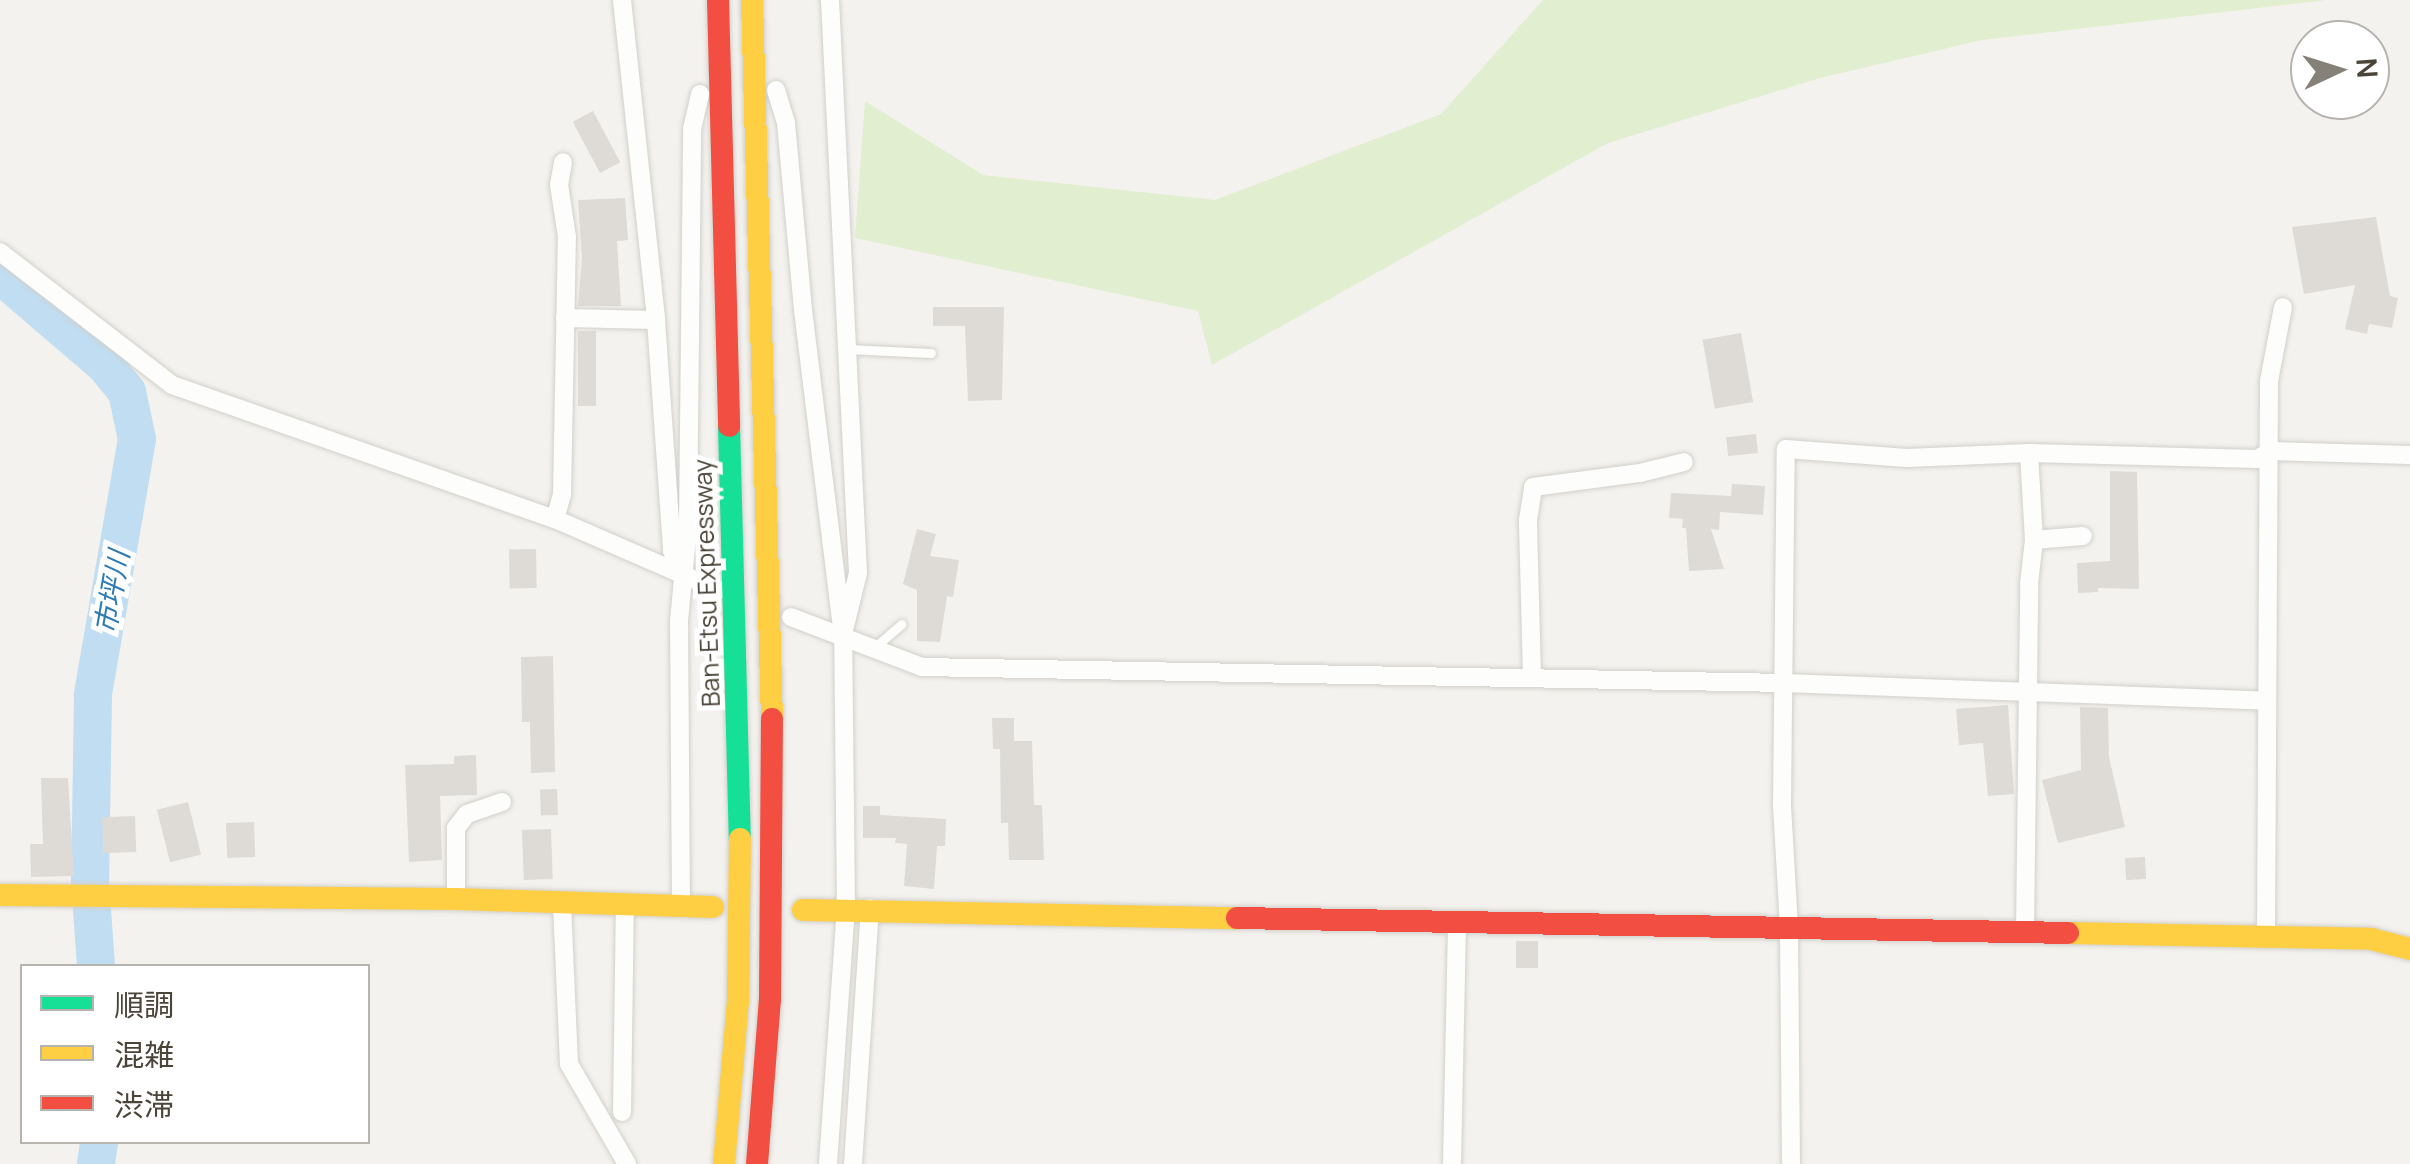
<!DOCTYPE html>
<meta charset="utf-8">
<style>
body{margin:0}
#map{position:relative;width:2410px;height:1164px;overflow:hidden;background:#f4f2ee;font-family:Manrope,"Noto Sans JP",sans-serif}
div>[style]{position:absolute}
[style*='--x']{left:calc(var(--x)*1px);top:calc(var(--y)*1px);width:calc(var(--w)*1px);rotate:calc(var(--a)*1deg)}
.green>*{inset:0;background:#e1eecf}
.river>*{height:38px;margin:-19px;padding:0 19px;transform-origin:19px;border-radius:19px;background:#c0ddf1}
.building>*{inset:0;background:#dedbd6;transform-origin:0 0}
.roads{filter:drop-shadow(0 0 2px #d2d0cb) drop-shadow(0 0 2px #d2d0cb)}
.lane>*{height:9px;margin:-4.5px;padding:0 4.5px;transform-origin:4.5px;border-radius:4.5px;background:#fdfdfc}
.street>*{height:18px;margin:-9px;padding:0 9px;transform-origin:9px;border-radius:9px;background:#fdfdfc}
.fast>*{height:22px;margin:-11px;padding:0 11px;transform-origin:11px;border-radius:11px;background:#16e098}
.slow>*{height:22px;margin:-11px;padding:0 11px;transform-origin:11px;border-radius:11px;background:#ffcf43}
.jam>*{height:22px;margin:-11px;padding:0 11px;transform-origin:11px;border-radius:11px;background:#f24e42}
span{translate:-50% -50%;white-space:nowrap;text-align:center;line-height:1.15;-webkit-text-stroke:10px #fff;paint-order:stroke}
.street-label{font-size:25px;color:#4b4439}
.water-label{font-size:28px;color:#2e7ab2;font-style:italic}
.legend{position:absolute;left:20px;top:964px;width:350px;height:180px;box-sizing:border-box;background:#fff;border:2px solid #b7b4b0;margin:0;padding:12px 18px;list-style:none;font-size:30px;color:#4b4439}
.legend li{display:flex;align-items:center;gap:20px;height:50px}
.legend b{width:50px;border:2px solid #b7b4b0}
.north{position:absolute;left:2290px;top:20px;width:100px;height:100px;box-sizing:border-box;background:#fff;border:2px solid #b7b4b0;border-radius:50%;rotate:86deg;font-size:28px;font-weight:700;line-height:40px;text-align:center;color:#4b4439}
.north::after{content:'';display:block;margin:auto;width:35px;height:45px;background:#868178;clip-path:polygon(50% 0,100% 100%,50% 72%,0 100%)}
</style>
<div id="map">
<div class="green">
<div style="clip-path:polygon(1543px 0,2327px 0,1982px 40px,1820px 78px,1608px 143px,1212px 365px,1198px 311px,855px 238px,865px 101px,983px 175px,1215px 200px,1441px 114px)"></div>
</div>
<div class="river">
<div style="--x:0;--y:275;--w:140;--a:40.6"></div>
<div style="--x:106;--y:366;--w:33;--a:51"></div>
<div style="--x:127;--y:392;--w:48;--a:78"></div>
<div style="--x:137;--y:439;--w:260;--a:99.8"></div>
<div style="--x:93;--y:695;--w:187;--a:90.9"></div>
<div style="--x:90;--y:882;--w:84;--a:85.9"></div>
<div style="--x:96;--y:1164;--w:22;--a:-82"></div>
</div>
<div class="building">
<div style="left:593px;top:111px;width:58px;height:23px;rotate:62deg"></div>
<div style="clip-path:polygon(625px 198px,628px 240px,617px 241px,621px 306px,578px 306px,582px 258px,578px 200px)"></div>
<div style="clip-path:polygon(2376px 217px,2390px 296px,2398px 298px,2392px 328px,2369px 324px,2367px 334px,2345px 329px,2355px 285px,2304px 294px,2292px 227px)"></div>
<div style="clip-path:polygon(933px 307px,1004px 307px,1002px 400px,968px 401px,965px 326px,933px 326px)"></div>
<div style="left:578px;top:331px;width:18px;height:75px"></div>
<div style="left:1741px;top:333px;width:70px;height:39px;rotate:80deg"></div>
<div style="left:1756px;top:434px;width:19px;height:30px;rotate:84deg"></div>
<div style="clip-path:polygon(2110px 471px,2137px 472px,2139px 589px,2098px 588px,2098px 592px,2078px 593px,2077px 563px,2110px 561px)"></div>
<div style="clip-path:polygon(1732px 484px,1765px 486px,1763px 515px,1720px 512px,1719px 530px,1711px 529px,1724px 569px,1689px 571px,1686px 528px,1682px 528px,1683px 519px,1669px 518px,1671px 493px,1731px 496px)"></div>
<div style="clip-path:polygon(917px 529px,936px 534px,930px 556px,959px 560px,953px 597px,947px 596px,940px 642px,917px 641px,917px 590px,903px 584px)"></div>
<div style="left:536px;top:549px;width:39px;height:27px;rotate:89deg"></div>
<div style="clip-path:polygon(553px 656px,555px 772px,531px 773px,530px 722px,522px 722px,521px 657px)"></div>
<div style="clip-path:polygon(2008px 705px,2014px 794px,1988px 796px,1983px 743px,1959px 745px,1956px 709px)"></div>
<div style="clip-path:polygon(2080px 707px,2108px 708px,2109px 757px,2125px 827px,2058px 843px,2042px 780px,2081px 770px)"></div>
<div style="clip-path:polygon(992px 718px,1014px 718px,1014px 741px,1032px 741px,1034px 805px,1042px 805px,1044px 860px,1009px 860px,1008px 823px,1001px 823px,1000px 749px,993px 749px)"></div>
<div style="clip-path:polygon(476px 755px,477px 795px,440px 796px,442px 860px,409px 862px,405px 765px,454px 764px,454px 756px)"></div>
<div style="clip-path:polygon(41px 778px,68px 778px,74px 876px,31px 877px,30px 844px,43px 844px)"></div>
<div style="left:557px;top:789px;width:26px;height:17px;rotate:88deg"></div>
<div style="left:188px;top:802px;width:54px;height:32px;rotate:76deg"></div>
<div style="clip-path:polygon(863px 806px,880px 806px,880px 815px,946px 819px,945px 846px,937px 846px,934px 889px,904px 886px,907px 844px,895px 843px,896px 838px,863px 838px)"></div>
<div style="left:135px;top:816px;width:36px;height:33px;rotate:88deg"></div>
<div style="left:254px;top:822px;width:35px;height:28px;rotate:88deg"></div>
<div style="left:551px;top:829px;width:50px;height:29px;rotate:88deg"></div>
<div style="left:2145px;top:857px;width:22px;height:20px;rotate:87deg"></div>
<div style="left:1516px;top:941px;width:22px;height:27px"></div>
</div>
<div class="roads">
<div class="lane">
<div style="--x:847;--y:349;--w:84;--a:2.7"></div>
<div style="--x:875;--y:647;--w:35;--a:-41"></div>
</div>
<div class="street">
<div style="--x:622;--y:0;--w:322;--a:83.9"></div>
<div style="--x:656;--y:320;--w:232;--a:86"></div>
<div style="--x:672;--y:551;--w:30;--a:63"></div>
<div style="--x:776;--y:90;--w:34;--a:73"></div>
<div style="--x:786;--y:123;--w:188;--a:84.8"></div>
<div style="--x:803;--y:310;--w:321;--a:83"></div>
<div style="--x:0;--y:252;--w:217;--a:37.7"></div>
<div style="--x:172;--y:385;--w:406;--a:19.3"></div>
<div style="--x:555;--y:519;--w:178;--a:23.5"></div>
<div style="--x:565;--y:318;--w:91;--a:1.3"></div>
<div style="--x:555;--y:519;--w:26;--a:-74"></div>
<div style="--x:562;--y:494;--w:257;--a:-88.9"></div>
<div style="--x:567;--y:237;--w:53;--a:-98.7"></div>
<div style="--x:559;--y:185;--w:23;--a:-80"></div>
<div style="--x:2034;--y:540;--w:49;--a:-4.7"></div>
<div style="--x:791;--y:617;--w:140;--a:20.9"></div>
<div style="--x:922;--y:667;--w:864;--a:1.06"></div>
<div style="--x:1786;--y:683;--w:480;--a:2.1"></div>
<div style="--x:1532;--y:677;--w:157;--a:-91.5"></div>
<div style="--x:1528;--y:520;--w:33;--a:-81"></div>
<div style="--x:1533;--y:487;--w:108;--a:-7.5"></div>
<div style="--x:1640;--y:473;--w:45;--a:-14"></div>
<div style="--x:456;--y:899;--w:71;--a:-90"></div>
<div style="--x:456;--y:828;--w:18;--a:-52"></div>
<div style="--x:467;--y:814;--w:37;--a:-19"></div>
<div style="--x:562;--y:904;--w:160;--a:87.5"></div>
<div style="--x:569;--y:1064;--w:116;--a:59.9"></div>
<div style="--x:681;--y:905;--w:284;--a:-90.4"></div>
<div style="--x:679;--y:621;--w:96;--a:-84.6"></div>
<div style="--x:688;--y:525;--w:396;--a:-89.4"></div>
<div style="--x:692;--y:129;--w:36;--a:-77"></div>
<div style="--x:2025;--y:933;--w:349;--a:-89.3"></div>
<div style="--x:2029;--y:584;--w:44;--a:-83.5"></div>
<div style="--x:2034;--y:540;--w:87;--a:-93.3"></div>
<div style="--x:2266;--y:937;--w:556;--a:-89.69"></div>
<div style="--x:2269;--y:381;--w:75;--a:-79.3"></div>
<div style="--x:622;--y:1112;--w:207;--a:-89.2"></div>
<div style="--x:828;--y:1164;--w:257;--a:-86"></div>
<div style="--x:846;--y:908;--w:274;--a:-90.6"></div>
<div style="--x:843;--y:634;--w:63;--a:-76.2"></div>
<div style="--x:858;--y:573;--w:574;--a:-92.8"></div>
<div style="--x:853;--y:1164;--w:256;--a:-86.2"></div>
<div style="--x:1452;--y:1164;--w:244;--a:-88.8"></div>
<div style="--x:1791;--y:1164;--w:237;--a:-90.5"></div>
<div style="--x:1789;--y:927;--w:122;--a:-93.3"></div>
<div style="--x:1782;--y:805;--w:356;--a:-89.4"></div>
<div style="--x:1786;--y:449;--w:121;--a:4.3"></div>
<div style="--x:1907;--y:458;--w:122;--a:-2.3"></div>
<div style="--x:2029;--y:453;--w:228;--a:1.5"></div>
<div style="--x:2257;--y:459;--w:16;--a:-30"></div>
<div style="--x:2271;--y:451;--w:139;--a:1.6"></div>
</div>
<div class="fast">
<div style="--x:729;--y:426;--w:413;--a:88.5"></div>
</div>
<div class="slow">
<div style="--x:752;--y:0;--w:719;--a:88.41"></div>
<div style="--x:0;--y:895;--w:456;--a:0.5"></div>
<div style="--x:456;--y:899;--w:257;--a:1.8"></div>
<div style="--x:803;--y:910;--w:434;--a:1.1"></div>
<div style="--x:2068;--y:933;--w:303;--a:1.1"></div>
<div style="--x:2371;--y:939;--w:40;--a:14.4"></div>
<div style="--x:724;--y:1164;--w:163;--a:-85.1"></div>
<div style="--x:738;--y:1002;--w:163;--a:-89.3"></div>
</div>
<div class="jam">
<div style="--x:718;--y:0;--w:426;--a:88.5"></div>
<div style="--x:1237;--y:918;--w:831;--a:1.03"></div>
<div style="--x:757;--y:1164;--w:166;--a:-85.5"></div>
<div style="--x:770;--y:999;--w:280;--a:-89.6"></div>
</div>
</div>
<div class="street-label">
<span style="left:707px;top:583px;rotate:-92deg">Ban-Etsu Expressway</span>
</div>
<div class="water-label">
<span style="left:111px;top:592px;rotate:-80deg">市坪川</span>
</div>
<ul class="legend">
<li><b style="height:12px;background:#16e098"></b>順調</li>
<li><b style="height:12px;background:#ffcf43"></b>混雑</li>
<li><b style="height:12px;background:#f24e42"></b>渋滞</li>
</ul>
<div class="north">N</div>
</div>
